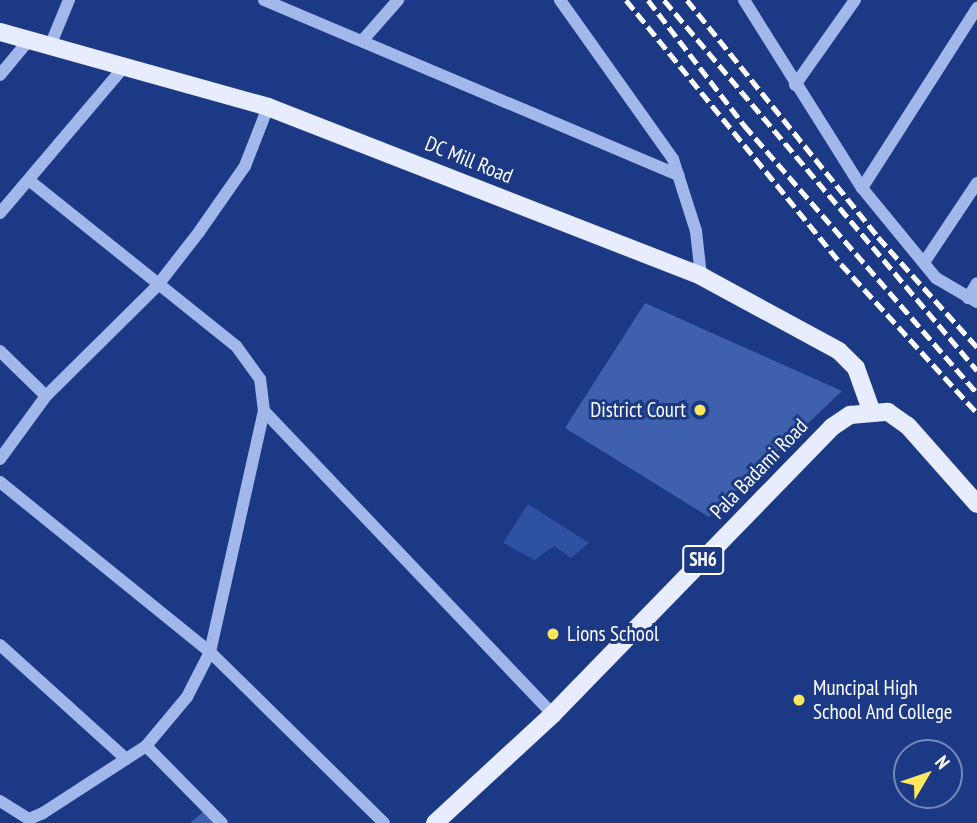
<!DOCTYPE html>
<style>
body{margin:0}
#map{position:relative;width:977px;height:823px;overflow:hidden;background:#1b3985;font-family:"PT Sans Narrow",sans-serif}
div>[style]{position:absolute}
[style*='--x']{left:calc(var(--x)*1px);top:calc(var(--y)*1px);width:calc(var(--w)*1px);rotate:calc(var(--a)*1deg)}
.green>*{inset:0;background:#2f51a3}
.building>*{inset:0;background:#3f60ac}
.minor>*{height:12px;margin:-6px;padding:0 6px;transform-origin:6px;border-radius:6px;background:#a2b8eb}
.major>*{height:18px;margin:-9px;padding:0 9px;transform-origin:9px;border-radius:9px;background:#e7ecff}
.rail>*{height:5px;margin-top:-2.5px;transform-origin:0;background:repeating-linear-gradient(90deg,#fff 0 12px,transparent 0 17px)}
.dots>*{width:19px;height:19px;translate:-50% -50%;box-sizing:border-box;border:4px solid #1b3985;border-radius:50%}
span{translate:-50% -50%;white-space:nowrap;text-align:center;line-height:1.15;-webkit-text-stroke:6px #1b3985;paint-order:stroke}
.shield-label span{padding:2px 5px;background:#1b3985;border:2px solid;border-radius:5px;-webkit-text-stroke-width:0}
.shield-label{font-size:19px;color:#fff;font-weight:700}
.street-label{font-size:21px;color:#fff}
.poi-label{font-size:21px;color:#fff}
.right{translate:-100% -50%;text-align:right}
.left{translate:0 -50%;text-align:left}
.north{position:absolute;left:893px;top:739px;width:70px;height:70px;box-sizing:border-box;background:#1b3985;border:2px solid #7688b6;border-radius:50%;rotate:51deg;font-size:19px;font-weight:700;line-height:28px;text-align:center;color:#fff}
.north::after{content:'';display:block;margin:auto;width:24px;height:32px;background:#fce75f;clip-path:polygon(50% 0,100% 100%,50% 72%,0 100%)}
</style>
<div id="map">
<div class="green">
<div style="clip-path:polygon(528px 504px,589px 543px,571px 558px,554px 546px,535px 560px,503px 543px)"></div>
</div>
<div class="building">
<div style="clip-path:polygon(645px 303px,842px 391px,709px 517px,565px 428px)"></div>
<div style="clip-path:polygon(204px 811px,215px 823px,190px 823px)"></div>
</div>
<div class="minor">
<div style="--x:264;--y:0;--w:450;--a:22.9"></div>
<div style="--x:560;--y:0;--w:195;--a:54.6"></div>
<div style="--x:673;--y:159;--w:76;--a:72.3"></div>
<div style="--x:696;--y:231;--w:45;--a:83.7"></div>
<div style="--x:744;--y:0;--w:222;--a:57.9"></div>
<div style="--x:862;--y:188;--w:117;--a:50.6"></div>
<div style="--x:936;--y:278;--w:48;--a:30.3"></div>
<div style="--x:362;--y:41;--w:55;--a:-48.7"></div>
<div style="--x:50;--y:46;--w:50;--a:-67.6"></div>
<div style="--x:0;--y:75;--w:45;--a:-50.4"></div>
<div style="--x:795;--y:85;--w:104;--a:-54.8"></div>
<div style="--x:862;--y:188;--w:214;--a:-57.4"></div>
<div style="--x:0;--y:213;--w:192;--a:-49.7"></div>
<div style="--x:925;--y:261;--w:94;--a:-56.3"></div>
<div style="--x:968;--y:298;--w:17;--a:-59"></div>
<div style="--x:0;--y:351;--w:64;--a:44.4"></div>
<div style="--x:264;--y:411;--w:419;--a:46.4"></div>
<div style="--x:0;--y:459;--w:78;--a:-53.9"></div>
<div style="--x:46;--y:396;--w:156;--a:-44.7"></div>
<div style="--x:157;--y:286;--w:68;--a:-52.1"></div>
<div style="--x:199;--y:232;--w:80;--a:-55.1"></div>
<div style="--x:245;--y:166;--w:63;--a:-68.7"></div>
<div style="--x:0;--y:482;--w:270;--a:39"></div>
<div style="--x:210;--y:652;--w:244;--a:44.5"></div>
<div style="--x:0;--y:645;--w:170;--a:42.1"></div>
<div style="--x:146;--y:746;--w:108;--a:45.4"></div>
<div style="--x:0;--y:801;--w:34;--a:32"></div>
<div style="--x:29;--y:819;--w:15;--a:-23"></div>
<div style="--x:43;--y:813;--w:123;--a:-33"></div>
<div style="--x:146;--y:746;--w:64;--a:-50.1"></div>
<div style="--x:187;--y:697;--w:51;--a:-62.9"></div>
<div style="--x:210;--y:652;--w:247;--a:-77.4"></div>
<div style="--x:264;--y:411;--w:32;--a:-97"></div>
<div style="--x:260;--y:379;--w:41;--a:-126"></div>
<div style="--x:236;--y:346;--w:265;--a:-141.3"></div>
</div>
<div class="major">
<div style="--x:0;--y:32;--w:278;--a:15.6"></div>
<div style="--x:268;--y:107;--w:465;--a:21.3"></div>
<div style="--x:701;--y:276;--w:157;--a:28.5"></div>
<div style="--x:839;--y:351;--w:24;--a:45"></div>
<div style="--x:856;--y:368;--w:45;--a:70.3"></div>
<div style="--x:435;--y:823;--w:161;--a:-42.7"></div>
<div style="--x:553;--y:714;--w:400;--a:-45.8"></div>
<div style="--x:832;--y:427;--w:22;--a:-34"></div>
<div style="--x:850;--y:415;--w:38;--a:-5"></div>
<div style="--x:888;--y:412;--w:24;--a:35"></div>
<div style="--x:908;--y:426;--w:104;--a:48.5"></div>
</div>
<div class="rail">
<div style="--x:626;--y:0;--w:340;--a:50.8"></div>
<div style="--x:841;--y:264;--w:202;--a:47.6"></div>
<div style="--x:648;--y:0;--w:158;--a:52.5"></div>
<div style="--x:744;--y:125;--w:355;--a:49"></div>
<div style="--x:664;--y:0;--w:485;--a:49.8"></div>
<div style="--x:687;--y:0;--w:304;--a:51.1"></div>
<div style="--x:878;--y:237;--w:148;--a:48"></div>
</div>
<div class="dots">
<div style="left:700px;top:410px;background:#fce75f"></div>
<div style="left:553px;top:634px;background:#fce75f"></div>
<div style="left:799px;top:700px;background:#fce75f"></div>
</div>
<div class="shield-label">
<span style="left:703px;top:560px">SH6</span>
</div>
<div class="street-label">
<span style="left:469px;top:160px;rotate:22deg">DC Mill Road</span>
<span style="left:759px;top:469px;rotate:-46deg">Pala Badami Road</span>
</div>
<div class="poi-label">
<span class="right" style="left:686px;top:410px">District Court</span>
<span class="left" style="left:567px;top:634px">Lions School</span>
<span class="left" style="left:813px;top:700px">Muncipal High<br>School And College</span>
</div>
<div class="north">N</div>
</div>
